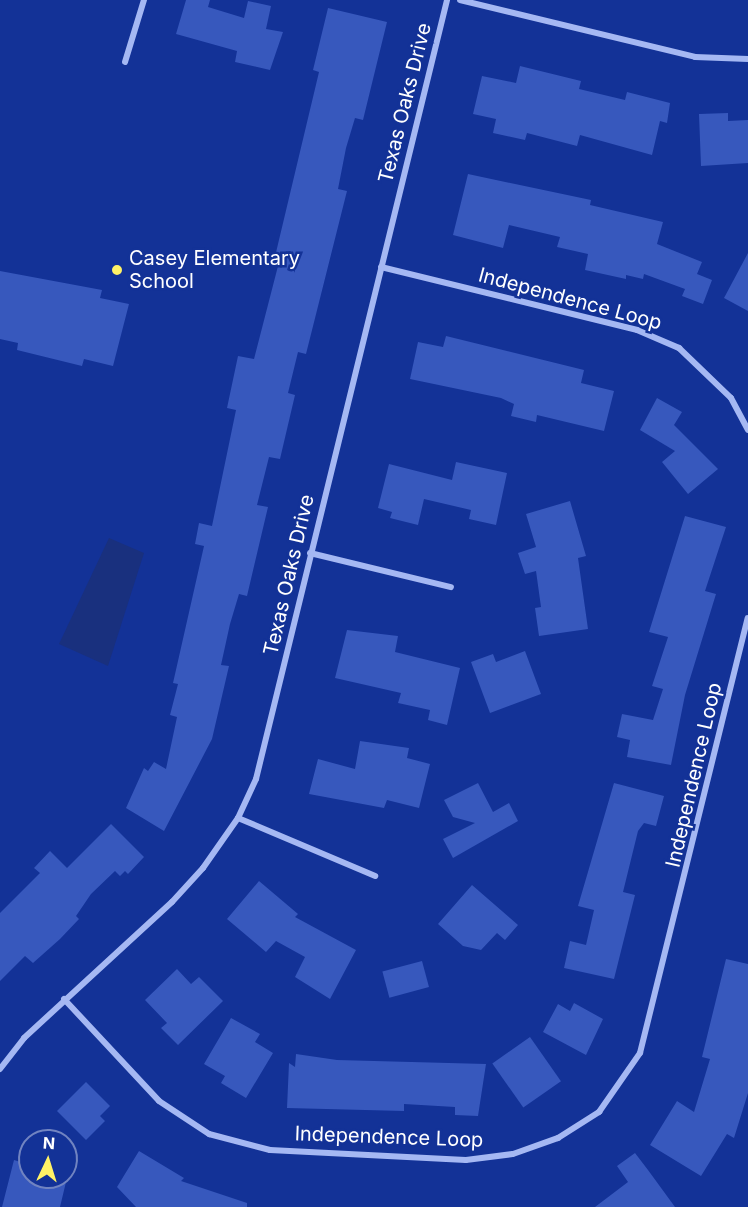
<!DOCTYPE html>
<style>
body{margin:0}
#map{position:relative;width:748px;height:1207px;overflow:hidden;background:#133297;font-family:Inter,sans-serif}
div>[style]{position:absolute}
[style*='--x']{left:calc(var(--x)*1px);top:calc(var(--y)*1px);width:calc(var(--w)*1px);rotate:calc(var(--a)*1deg)}
.water>*{inset:0;background:#19307e}
.building>*{inset:0;background:#3758bd;transform-origin:0 0}
.minor>*{height:6px;margin:-3px;padding:0 3px;transform-origin:3px;border-radius:3px;background:#a5b8f3}
.dots>*{width:16px;height:16px;translate:-50% -50%;box-sizing:border-box;border:3px solid #133297;border-radius:50%}
span{translate:-50% -50%;white-space:nowrap;text-align:center;line-height:1.15;-webkit-text-stroke:5px #133297;paint-order:stroke}
.street-label{font-size:20px;color:#fff}
.poi-label{font-size:20px;color:#fff}
.left{translate:0 -50%;text-align:left}
.north{position:absolute;left:18px;top:1129px;width:60px;height:60px;box-sizing:border-box;background:#133297;border:2px solid #7184c1;border-radius:50%;rotate:4deg;font-size:16px;font-weight:700;line-height:24px;text-align:center;color:#fff}
.north::after{content:'';display:block;margin:auto;width:21px;height:27px;background:#fff266;clip-path:polygon(50% 0,100% 100%,50% 72%,0 100%)}
</style>
<div id="map">
<div class="water">
<div style="clip-path:polygon(109px 538px,144px 553px,108px 666px,59px 644px)"></div>
</div>
<div class="building">
<div style="clip-path:polygon(186px 0,210px 0,208px 7px,244px 18px,248px 1px,271px 6px,266px 29px,283px 32px,270px 70px,235px 62px,237px 51px,176px 34px)"></div>
<div style="clip-path:polygon(328px 8px,387px 22px,363px 120px,355px 118px,346px 148px,338px 189px,347px 191px,306px 354px,298px 352px,288px 393px,295px 395px,280px 459px,269px 457px,257px 505px,268px 507px,247px 596px,239px 594px,230px 624px,221px 665px,229px 666px,212px 739px,164px 831px,126px 808px,144px 768px,148px 771px,154px 762px,166px 769px,177px 717px,170px 715px,178px 684px,173px 683px,204px 546px,195px 544px,199px 523px,212px 526px,236px 410px,227px 408px,238px 356px,254px 359px,278px 266px,273px 265px,319px 72px,313px 70px)"></div>
<div style="clip-path:polygon(520px 66px,581px 81px,579px 89px,625px 100px,627px 92px,670px 103px,667px 123px,660px 121px,652px 155px,580px 135px,577px 146px,527px 133px,525px 140px,493px 133px,496px 119px,473px 114px,482px 76px,516px 83px)"></div>
<div style="clip-path:polygon(728px 113px,728px 121px,748px 120px,748px 163px,701px 166px,699px 114px)"></div>
<div style="clip-path:polygon(468px 174px,591px 200px,590px 205px,663px 222px,657px 244px,702px 262px,697px 274px,712px 280px,703px 304px,682px 296px,685px 289px,644px 274px,643px 279px,626px 275px,626px 279px,585px 270px,588px 254px,557px 247px,560px 237px,509px 225px,503px 248px,453px 235px)"></div>
<div style="clip-path:polygon(748px 253px,748px 311px,724px 298px)"></div>
<div style="clip-path:polygon(0 271px,102px 290px,100px 298px,129px 304px,113px 366px,84px 359px,82px 366px,17px 350px,18px 343px,0 339px)"></div>
<div style="clip-path:polygon(446px 336px,584px 370px,581px 383px,614px 391px,604px 431px,537px 415px,536px 422px,511px 416px,514px 404px,501px 398px,410px 379px,418px 342px,443px 347px)"></div>
<div style="clip-path:polygon(657px 398px,682px 412px,674px 425px,718px 469px,688px 494px,662px 462px,675px 451px,640px 430px)"></div>
<div style="clip-path:polygon(456px 462px,507px 473px,496px 525px,469px 519px,471px 510px,424px 499px,418px 525px,390px 518px,392px 512px,378px 508px,389px 464px,452px 480px)"></div>
<div style="clip-path:polygon(570px 501px,586px 556px,578px 558px,588px 629px,539px 636px,535px 608px,541px 607px,536px 571px,525px 574px,518px 553px,536px 547px,526px 514px)"></div>
<div style="clip-path:polygon(685px 516px,726px 527px,705px 591px,716px 594px,685px 695px,671px 765px,627px 757px,630px 740px,617px 737px,622px 714px,653px 720px,663px 689px,652px 686px,668px 637px,649px 632px)"></div>
<div style="clip-path:polygon(347px 630px,398px 636px,395px 652px,460px 668px,447px 725px,428px 720px,430px 710px,398px 703px,401px 693px,335px 678px)"></div>
<div style="clip-path:polygon(525px 651px,541px 694px,490px 713px,471px 662px,493px 654px,496px 662px)"></div>
<div style="clip-path:polygon(360px 741px,409px 748px,407px 758px,430px 764px,419px 808px,387px 800px,384px 808px,309px 794px,318px 759px,355px 769px)"></div>
<div style="clip-path:polygon(478px 783px,493px 812px,509px 803px,518px 821px,453px 858px,443px 839px,475px 823px,453px 817px,444px 800px)"></div>
<div style="clip-path:polygon(614px 783px,664px 796px,656px 826px,644px 823px,638px 831px,623px 892px,635px 895px,614px 979px,564px 968px,570px 941px,586px 945px,594px 910px,578px 906px)"></div>
<div style="clip-path:polygon(111px 824px,144px 857px,128px 874px,125px 871px,120px 876px,115px 871px,91px 894px,76px 916px,79px 919px,60px 939px,33px 963px,25px 956px,0 981px,0 913px,40px 873px,34px 868px,50px 851px,67px 868px)"></div>
<div style="clip-path:polygon(259px 881px,298px 914px,295px 917px,356px 950px,330px 999px,295px 977px,305px 957px,276px 941px,266px 952px,227px 919px)"></div>
<div style="clip-path:polygon(472px 885px,518px 925px,505px 940px,497px 933px,481px 950px,463px 946px,438px 924px)"></div>
<div style="clip-path:polygon(726px 959px,748px 964px,748px 1093px,734px 1138px,727px 1134px,701px 1176px,650px 1145px,677px 1101px,694px 1112px,710px 1059px,702px 1057px)"></div>
<div style="left:422px;top:961px;width:27px;height:41px;rotate:75deg"></div>
<div style="clip-path:polygon(177px 969px,191px 984px,199px 977px,223px 1001px,178px 1045px,161px 1028px,167px 1023px,145px 1000px)"></div>
<div style="clip-path:polygon(574px 1003px,603px 1019px,586px 1055px,543px 1032px,558px 1004px,570px 1011px)"></div>
<div style="clip-path:polygon(231px 1018px,260px 1034px,255px 1042px,273px 1053px,246px 1098px,221px 1083px,225px 1076px,204px 1064px)"></div>
<div style="left:530px;top:1037px;width:54px;height:46px;rotate:55deg"></div>
<div style="clip-path:polygon(296px 1054px,337px 1060px,486px 1064px,478px 1116px,455px 1115px,455px 1107px,404px 1104px,404px 1111px,287px 1108px,289px 1063px,295px 1067px)"></div>
<div style="clip-path:polygon(86px 1082px,110px 1106px,100px 1116px,105px 1121px,86px 1140px,57px 1111px)"></div>
<div style="clip-path:polygon(139px 1151px,184px 1178px,181px 1181px,247px 1203px,247px 1207px,136px 1207px,117px 1187px)"></div>
<div style="clip-path:polygon(635px 1153px,648px 1170px,675px 1207px,595px 1207px,628px 1182px,617px 1166px)"></div>
<div style="clip-path:polygon(14px 1160px,30px 1165px,30px 1177px,66px 1182px,60px 1207px,2px 1207px)"></div>
</div>
<div class="minor">
<div style="--x:460;--y:0;--w:242;--a:13.6"></div>
<div style="--x:695;--y:57;--w:53;--a:2.2"></div>
<div style="--x:125;--y:62;--w:65;--a:-73"></div>
<div style="--x:381;--y:267;--w:264;--a:13.8"></div>
<div style="--x:637;--y:330;--w:46;--a:23.2"></div>
<div style="--x:679;--y:348;--w:72;--a:43.9"></div>
<div style="--x:731;--y:398;--w:36;--a:62"></div>
<div style="--x:310;--y:553;--w:145;--a:13.6"></div>
<div style="--x:238;--y:818;--w:149;--a:22.9"></div>
<div style="--x:64;--y:999;--w:139;--a:47"></div>
<div style="--x:159;--y:1101;--w:60;--a:33.4"></div>
<div style="--x:209;--y:1134;--w:63;--a:14.7"></div>
<div style="--x:270;--y:1150;--w:196;--a:2.9"></div>
<div style="--x:466;--y:1160;--w:47;--a:-7.3"></div>
<div style="--x:513;--y:1154;--w:48;--a:-19.6"></div>
<div style="--x:558;--y:1138;--w:49;--a:-32.4"></div>
<div style="--x:599;--y:1112;--w:72;--a:-55.2"></div>
<div style="--x:640;--y:1053;--w:448;--a:-76.1"></div>
<div style="--x:0;--y:1069;--w:39;--a:-52"></div>
<div style="--x:24;--y:1038;--w:201;--a:-42.6"></div>
<div style="--x:172;--y:902;--w:46;--a:-47.6"></div>
<div style="--x:203;--y:868;--w:61;--a:-55"></div>
<div style="--x:238;--y:818;--w:43;--a:-65.2"></div>
<div style="--x:256;--y:779;--w:802;--a:-76.22"></div>
</div>
<div class="dots">
<div style="left:117px;top:270px;background:#fff266"></div>
</div>
<div class="street-label">
<span style="left:405px;top:103px;rotate:-76deg">Texas Oaks Drive</span>
<span style="left:570px;top:299px;rotate:15deg">Independence Loop</span>
<span style="left:289px;top:575px;rotate:-77deg">Texas Oaks Drive</span>
<span style="left:694px;top:775px;rotate:-77deg">Independence Loop</span>
<span style="left:389px;top:1137px;rotate:2deg">Independence Loop</span>
</div>
<div class="poi-label">
<span class="left" style="left:129px;top:270px">Casey Elementary<br>School</span>
</div>
<div class="north">N</div>
</div>
